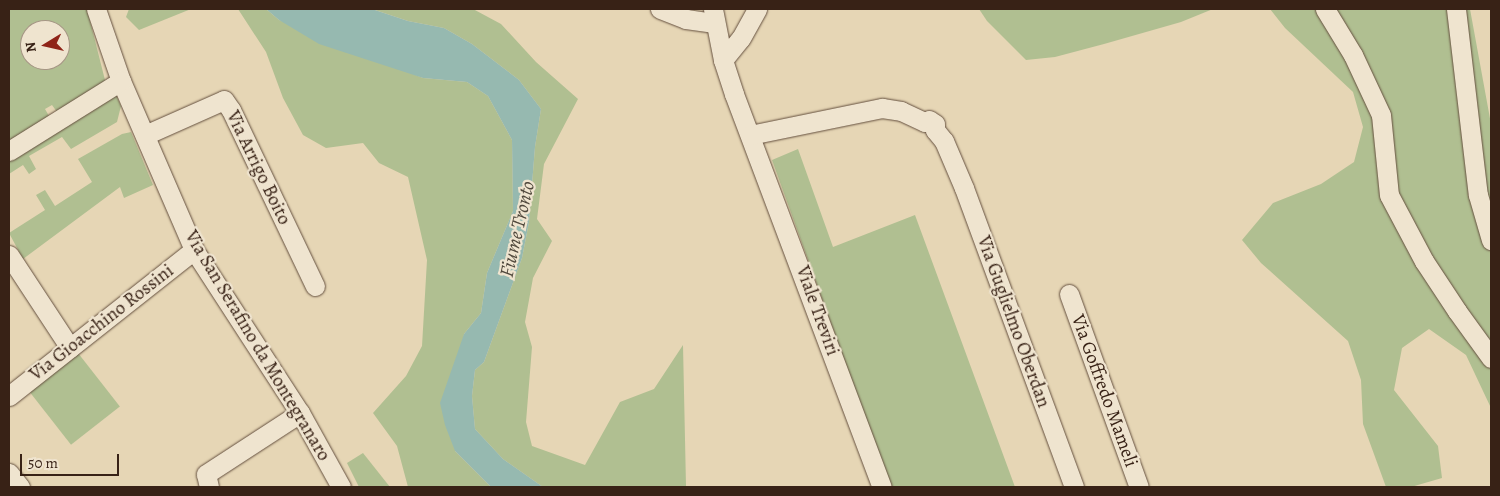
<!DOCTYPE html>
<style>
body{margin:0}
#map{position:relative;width:1500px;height:496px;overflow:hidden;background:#e6d6b5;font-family:Alegreya,serif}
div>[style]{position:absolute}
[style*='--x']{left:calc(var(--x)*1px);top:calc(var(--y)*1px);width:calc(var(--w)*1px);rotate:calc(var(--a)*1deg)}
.green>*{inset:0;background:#b0bf91;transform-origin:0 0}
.water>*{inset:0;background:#96b9b0}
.roads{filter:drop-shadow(0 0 1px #644f3e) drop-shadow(0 0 1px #644f3e)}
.minor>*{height:19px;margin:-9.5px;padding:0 9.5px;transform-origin:9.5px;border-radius:9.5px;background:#efe4cf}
span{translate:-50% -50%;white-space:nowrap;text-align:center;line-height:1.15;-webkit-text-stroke:4.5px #efe4cf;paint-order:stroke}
.street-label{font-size:19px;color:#382216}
.water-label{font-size:20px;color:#50483c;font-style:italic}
.frame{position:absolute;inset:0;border:10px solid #382216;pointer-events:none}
.north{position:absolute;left:20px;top:20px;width:50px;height:50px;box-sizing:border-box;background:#efe4cf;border:1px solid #a69685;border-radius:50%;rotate:261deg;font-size:14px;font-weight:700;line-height:20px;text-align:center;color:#382216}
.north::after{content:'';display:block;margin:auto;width:18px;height:22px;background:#8f2418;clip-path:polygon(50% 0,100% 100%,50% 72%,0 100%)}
.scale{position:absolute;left:20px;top:454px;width:99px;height:22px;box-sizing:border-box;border:2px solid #382216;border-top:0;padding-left:6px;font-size:15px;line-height:18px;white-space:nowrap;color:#382216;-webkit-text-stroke:4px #efe4cf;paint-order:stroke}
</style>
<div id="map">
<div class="green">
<div style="clip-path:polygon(evenodd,9px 9px,87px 9px,106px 84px,57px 112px,52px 105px,45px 109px,49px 116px,9px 142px,9px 9px,30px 30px,60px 30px,60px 60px,30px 60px,30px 30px)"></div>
<div style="clip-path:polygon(129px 9px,191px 9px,139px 30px,126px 17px)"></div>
<div style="clip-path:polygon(238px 9px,266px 9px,279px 20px,423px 78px,467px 82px,488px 96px,512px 140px,513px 211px,487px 273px,481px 313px,464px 334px,455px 451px,491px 487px,408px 487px,397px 446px,373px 413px,406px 376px,422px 346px,427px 260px,408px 177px,379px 163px,363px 143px,326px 148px,303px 135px,283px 98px,266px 52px)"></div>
<div style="clip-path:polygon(372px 9px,473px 9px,501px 24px,536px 62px,578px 99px,544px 164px,537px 219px,552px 241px,533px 278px,525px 322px,532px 347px,526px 422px,532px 446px,585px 465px,620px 402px,654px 389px,683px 345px,686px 486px,697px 487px,543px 487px,503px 459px,475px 429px,472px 396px,475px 370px,484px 362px,522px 258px,529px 222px,535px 147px,541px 109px,519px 80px,472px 44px,444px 28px,408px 21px)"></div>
<div style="clip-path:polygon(979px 9px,1213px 9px,1181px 22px,1104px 44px,1055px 57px,1026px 60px,987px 21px)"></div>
<div style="clip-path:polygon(1270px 9px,1470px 9px,1491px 124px,1491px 408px,1466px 355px,1429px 329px,1402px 348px,1394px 390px,1438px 446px,1442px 478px,1411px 487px,1386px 487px,1363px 424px,1361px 380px,1348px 341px,1261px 263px,1242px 240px,1273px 203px,1321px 184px,1354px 162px,1363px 127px,1353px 92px,1285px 28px)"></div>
<div style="clip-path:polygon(116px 95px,121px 106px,117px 122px,71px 149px,62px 137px,29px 156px,36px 169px,29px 174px,23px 165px,9px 174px,9px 155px)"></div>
<div style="clip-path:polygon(131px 132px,153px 185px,124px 198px,120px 187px,23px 259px,9px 233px,45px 210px,36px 195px,45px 190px,55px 206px,92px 182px,78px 159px,122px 134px)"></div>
<div style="clip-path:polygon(798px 149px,833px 247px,915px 215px,1015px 487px,890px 487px,772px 160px)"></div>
<div style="left:78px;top:353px;width:68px;height:62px;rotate:52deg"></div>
<div style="clip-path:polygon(363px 453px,390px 487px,359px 487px,347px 463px)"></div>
</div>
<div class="water">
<div style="clip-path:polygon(266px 9px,372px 9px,408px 21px,444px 28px,472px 44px,519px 80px,541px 109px,535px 147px,529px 222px,522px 258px,484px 362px,475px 370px,472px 396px,475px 429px,503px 459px,543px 487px,491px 487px,455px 451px,445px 425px,440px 403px,464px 334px,481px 313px,487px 273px,513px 211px,512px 140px,488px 96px,467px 82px,423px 78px,319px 44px,279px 20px)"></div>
</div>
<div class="roads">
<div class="minor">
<div style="--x:96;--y:9;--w:76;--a:70.9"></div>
<div style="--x:121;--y:81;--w:184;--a:66.6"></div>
<div style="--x:194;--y:250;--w:194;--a:57"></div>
<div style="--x:300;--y:413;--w:85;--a:61"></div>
<div style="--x:660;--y:9;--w:28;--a:21"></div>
<div style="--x:686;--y:19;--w:29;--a:8"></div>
<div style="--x:713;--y:9;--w:52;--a:78.9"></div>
<div style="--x:723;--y:60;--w:36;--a:72"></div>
<div style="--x:734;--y:94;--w:420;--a:69.4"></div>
<div style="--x:1325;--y:9;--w:54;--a:58.7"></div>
<div style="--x:1353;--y:55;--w:66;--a:65"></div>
<div style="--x:1381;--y:115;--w:80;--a:84.3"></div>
<div style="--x:1389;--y:195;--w:75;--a:62.1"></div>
<div style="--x:1424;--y:261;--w:60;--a:56.6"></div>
<div style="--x:1457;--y:311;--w:58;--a:54.1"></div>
<div style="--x:1456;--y:9;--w:187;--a:83.3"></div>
<div style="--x:1478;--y:195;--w:47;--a:73.9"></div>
<div style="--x:723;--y:60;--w:28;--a:-51"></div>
<div style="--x:741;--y:38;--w:33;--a:-61"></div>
<div style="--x:145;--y:135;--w:86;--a:-23.9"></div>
<div style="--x:224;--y:100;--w:12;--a:55"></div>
<div style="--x:231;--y:110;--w:195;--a:64.5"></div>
<div style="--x:750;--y:135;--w:135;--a:-11.6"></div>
<div style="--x:882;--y:108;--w:19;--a:9"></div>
<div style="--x:901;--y:111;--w:26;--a:25"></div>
<div style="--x:925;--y:122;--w:4;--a:-27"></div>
<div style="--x:929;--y:120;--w:7;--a:34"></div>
<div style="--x:935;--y:124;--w:6;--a:90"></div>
<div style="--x:935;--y:130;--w:14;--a:51"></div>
<div style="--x:944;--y:141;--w:51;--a:66.9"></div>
<div style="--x:964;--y:188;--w:319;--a:69.8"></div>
<div style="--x:9;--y:151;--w:132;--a:-32"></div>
<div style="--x:9;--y:255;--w:111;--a:56.7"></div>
<div style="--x:1069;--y:294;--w:205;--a:70.1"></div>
<div style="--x:9;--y:396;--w:236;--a:-38.3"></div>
<div style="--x:9;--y:473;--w:18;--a:52"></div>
<div style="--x:209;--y:487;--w:13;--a:-103"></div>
<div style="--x:206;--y:474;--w:112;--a:-33"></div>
</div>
</div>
<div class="street-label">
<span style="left:258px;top:168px;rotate:64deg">Via Arrigo Boito</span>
<span style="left:817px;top:311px;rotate:70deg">Viale Treviri</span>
<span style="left:1013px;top:322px;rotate:70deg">Via Guglielmo Oberdan</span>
<span style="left:102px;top:323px;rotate:-38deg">Via Gioacchino Rossini</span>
<span style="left:257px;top:346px;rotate:59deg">Via San Serafino da Montegranaro</span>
<span style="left:1104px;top:391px;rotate:70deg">Via Goffredo Mameli</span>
</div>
<div class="water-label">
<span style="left:517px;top:229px;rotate:-77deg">Fiume Tronto</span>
</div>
<div class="frame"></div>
<div class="north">N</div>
<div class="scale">50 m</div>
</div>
